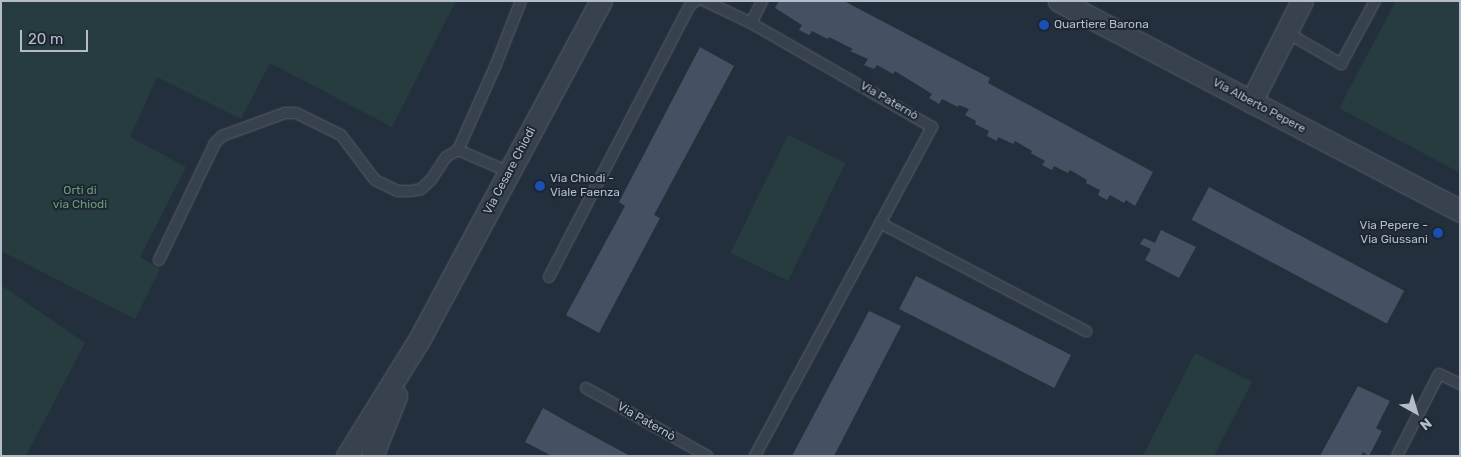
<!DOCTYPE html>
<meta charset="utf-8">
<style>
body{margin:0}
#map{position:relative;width:1461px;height:457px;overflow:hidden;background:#242f3e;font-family:Rubik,sans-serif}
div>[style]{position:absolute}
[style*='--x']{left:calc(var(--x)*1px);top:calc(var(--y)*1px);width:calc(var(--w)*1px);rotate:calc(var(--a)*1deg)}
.green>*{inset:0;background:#263c3f;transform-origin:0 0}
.building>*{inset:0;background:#455162;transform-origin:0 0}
.roads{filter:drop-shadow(0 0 1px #565f6c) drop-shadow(0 0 1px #565f6c)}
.service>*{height:10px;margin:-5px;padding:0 5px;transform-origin:5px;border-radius:5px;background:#38414e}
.minor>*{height:21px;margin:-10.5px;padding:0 10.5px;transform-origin:10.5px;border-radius:10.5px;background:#38414e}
.dots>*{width:14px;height:14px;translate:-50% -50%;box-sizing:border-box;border:2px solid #1d2633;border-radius:50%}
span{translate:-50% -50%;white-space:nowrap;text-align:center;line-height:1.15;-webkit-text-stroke:4px #1d2633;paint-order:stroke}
.poi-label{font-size:12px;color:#b4bcc9}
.left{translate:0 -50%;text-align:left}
.right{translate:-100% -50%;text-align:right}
.street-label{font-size:12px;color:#b4bcc9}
.park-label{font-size:12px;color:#6b9a76}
.frame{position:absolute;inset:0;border:2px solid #b4bcc9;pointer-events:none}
.north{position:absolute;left:1391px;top:387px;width:50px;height:50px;-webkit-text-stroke:4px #1d2633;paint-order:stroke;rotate:141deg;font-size:14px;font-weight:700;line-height:20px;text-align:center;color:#b4bcc9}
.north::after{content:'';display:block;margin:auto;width:18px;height:22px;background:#b4bcc9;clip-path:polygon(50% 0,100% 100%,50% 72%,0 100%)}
.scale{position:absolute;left:20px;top:30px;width:68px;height:22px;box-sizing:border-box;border:2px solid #b4bcc9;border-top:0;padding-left:6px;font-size:15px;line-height:18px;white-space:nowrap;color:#b4bcc9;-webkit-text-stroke:4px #1d2633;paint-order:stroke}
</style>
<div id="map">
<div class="green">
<div style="clip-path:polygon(3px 1px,456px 1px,392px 127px,270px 63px,241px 119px,157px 77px,130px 137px,186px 167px,140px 257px,160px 269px,135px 319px,1px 251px,1px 5px)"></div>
<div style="clip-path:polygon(1396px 1px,1460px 1px,1460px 173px,1339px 108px)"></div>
<div style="left:788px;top:135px;width:64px;height:131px;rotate:26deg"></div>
<div style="clip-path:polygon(1px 285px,85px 343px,26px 456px,1px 456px)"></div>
<div style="clip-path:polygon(1195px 353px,1252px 382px,1214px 456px,1143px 456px)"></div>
</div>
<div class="building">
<div style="clip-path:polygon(779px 1px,844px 1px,990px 78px,988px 83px,1153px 172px,1135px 206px,1126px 200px,1124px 203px,1110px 195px,1107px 200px,1098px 195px,1100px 190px,1086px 183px,1087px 180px,1070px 170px,1068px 173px,1054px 166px,1052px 170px,1042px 165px,1045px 161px,1031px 153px,1032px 151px,1015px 141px,1013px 144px,998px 137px,997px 141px,987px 136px,989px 131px,975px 124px,976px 121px,965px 115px,969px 109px,959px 105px,958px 107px,942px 99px,939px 104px,929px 98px,932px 94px,895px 71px,893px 74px,877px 65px,874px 69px,864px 65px,868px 59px,850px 51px,853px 49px,829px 37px,828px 39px,812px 31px,809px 35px,799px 30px,802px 25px,775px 8px)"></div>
<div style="clip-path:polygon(700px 47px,734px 66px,654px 215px,660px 218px,599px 333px,566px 315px,625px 206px,619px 202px)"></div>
<div style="left:1209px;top:187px;width:221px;height:37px;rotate:28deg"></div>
<div style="clip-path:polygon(1161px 230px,1196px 247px,1179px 278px,1145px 260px,1151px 249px,1140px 244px,1144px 238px,1155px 243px)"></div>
<div style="left:916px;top:276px;width:174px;height:37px;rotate:27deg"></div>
<div style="clip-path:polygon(869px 311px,901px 326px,834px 456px,792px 456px)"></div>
<div style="clip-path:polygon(1358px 386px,1390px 401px,1376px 428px,1382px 431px,1369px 456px,1363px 452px,1361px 456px,1320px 456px)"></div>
<div style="clip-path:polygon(543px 408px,571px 424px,630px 456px,552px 456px,525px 442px)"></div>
</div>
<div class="roads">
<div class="service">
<div style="--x:705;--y:1;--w:51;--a:25.6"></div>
<div style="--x:751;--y:23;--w:209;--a:29.9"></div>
<div style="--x:932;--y:127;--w:374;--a:118.3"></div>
<div style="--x:751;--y:23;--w:25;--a:-63"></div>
<div style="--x:1286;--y:32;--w:64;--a:30.2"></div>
<div style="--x:1341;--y:64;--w:72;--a:-61.6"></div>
<div style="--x:458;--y:150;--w:56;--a:23.3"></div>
<div style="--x:880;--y:223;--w:233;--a:27.7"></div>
<div style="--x:159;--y:260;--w:130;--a:-64.4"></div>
<div style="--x:215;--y:143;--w:10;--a:-45"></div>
<div style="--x:222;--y:136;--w:67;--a:-20.1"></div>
<div style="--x:285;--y:113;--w:11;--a:0"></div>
<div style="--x:296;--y:113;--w:50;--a:26.1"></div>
<div style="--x:341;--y:135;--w:56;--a:52.9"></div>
<div style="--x:375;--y:180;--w:25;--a:26"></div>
<div style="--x:398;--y:191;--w:13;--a:0"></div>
<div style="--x:411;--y:191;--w:10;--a:-11"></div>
<div style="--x:421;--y:189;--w:13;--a:-42"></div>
<div style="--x:431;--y:180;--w:27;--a:-57"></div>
<div style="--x:446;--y:157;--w:14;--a:-30"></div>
<div style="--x:458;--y:150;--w:91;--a:-66"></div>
<div style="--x:495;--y:67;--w:71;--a:-68.5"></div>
<div style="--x:549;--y:277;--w:289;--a:-62.6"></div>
<div style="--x:682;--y:20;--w:18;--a:-61"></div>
<div style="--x:691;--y:4;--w:6;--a:-31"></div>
<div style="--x:586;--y:388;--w:139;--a:29.3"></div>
<div style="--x:1397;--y:456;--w:92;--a:-62.9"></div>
<div style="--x:1439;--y:374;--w:23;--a:25"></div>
</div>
<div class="minor">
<div style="--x:1059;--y:1;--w:453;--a:27.6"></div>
<div style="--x:1251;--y:102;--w:113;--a:-63.2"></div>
<div style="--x:347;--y:456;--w:137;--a:-58.2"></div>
<div style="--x:419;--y:340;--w:385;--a:-61.8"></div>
<div style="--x:372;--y:456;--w:65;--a:-68.2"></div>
</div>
</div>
<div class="dots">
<div style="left:1044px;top:25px;background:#1a4fb4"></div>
<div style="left:540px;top:186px;background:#1a4fb4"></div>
<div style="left:1438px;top:233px;background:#1a4fb4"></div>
</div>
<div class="poi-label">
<span class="left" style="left:1054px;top:25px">Quartiere Barona</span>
<span class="left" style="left:550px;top:186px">Via Chiodi -<br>Viale Faenza</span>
<span class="right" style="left:1428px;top:233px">Via Pepere -<br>Via Giussani</span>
</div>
<div class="street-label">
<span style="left:889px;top:101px;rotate:30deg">Via Paternò</span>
<span style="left:1259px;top:106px;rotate:28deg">Via Alberto Pepere</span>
<span style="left:510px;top:171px;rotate:-62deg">Via Cesare Chiodi</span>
<span style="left:646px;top:422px;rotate:30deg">Via Paternò</span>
</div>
<div class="park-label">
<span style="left:80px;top:198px">Orti di<br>via Chiodi</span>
</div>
<div class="frame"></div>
<div class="north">N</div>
<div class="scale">20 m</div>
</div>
